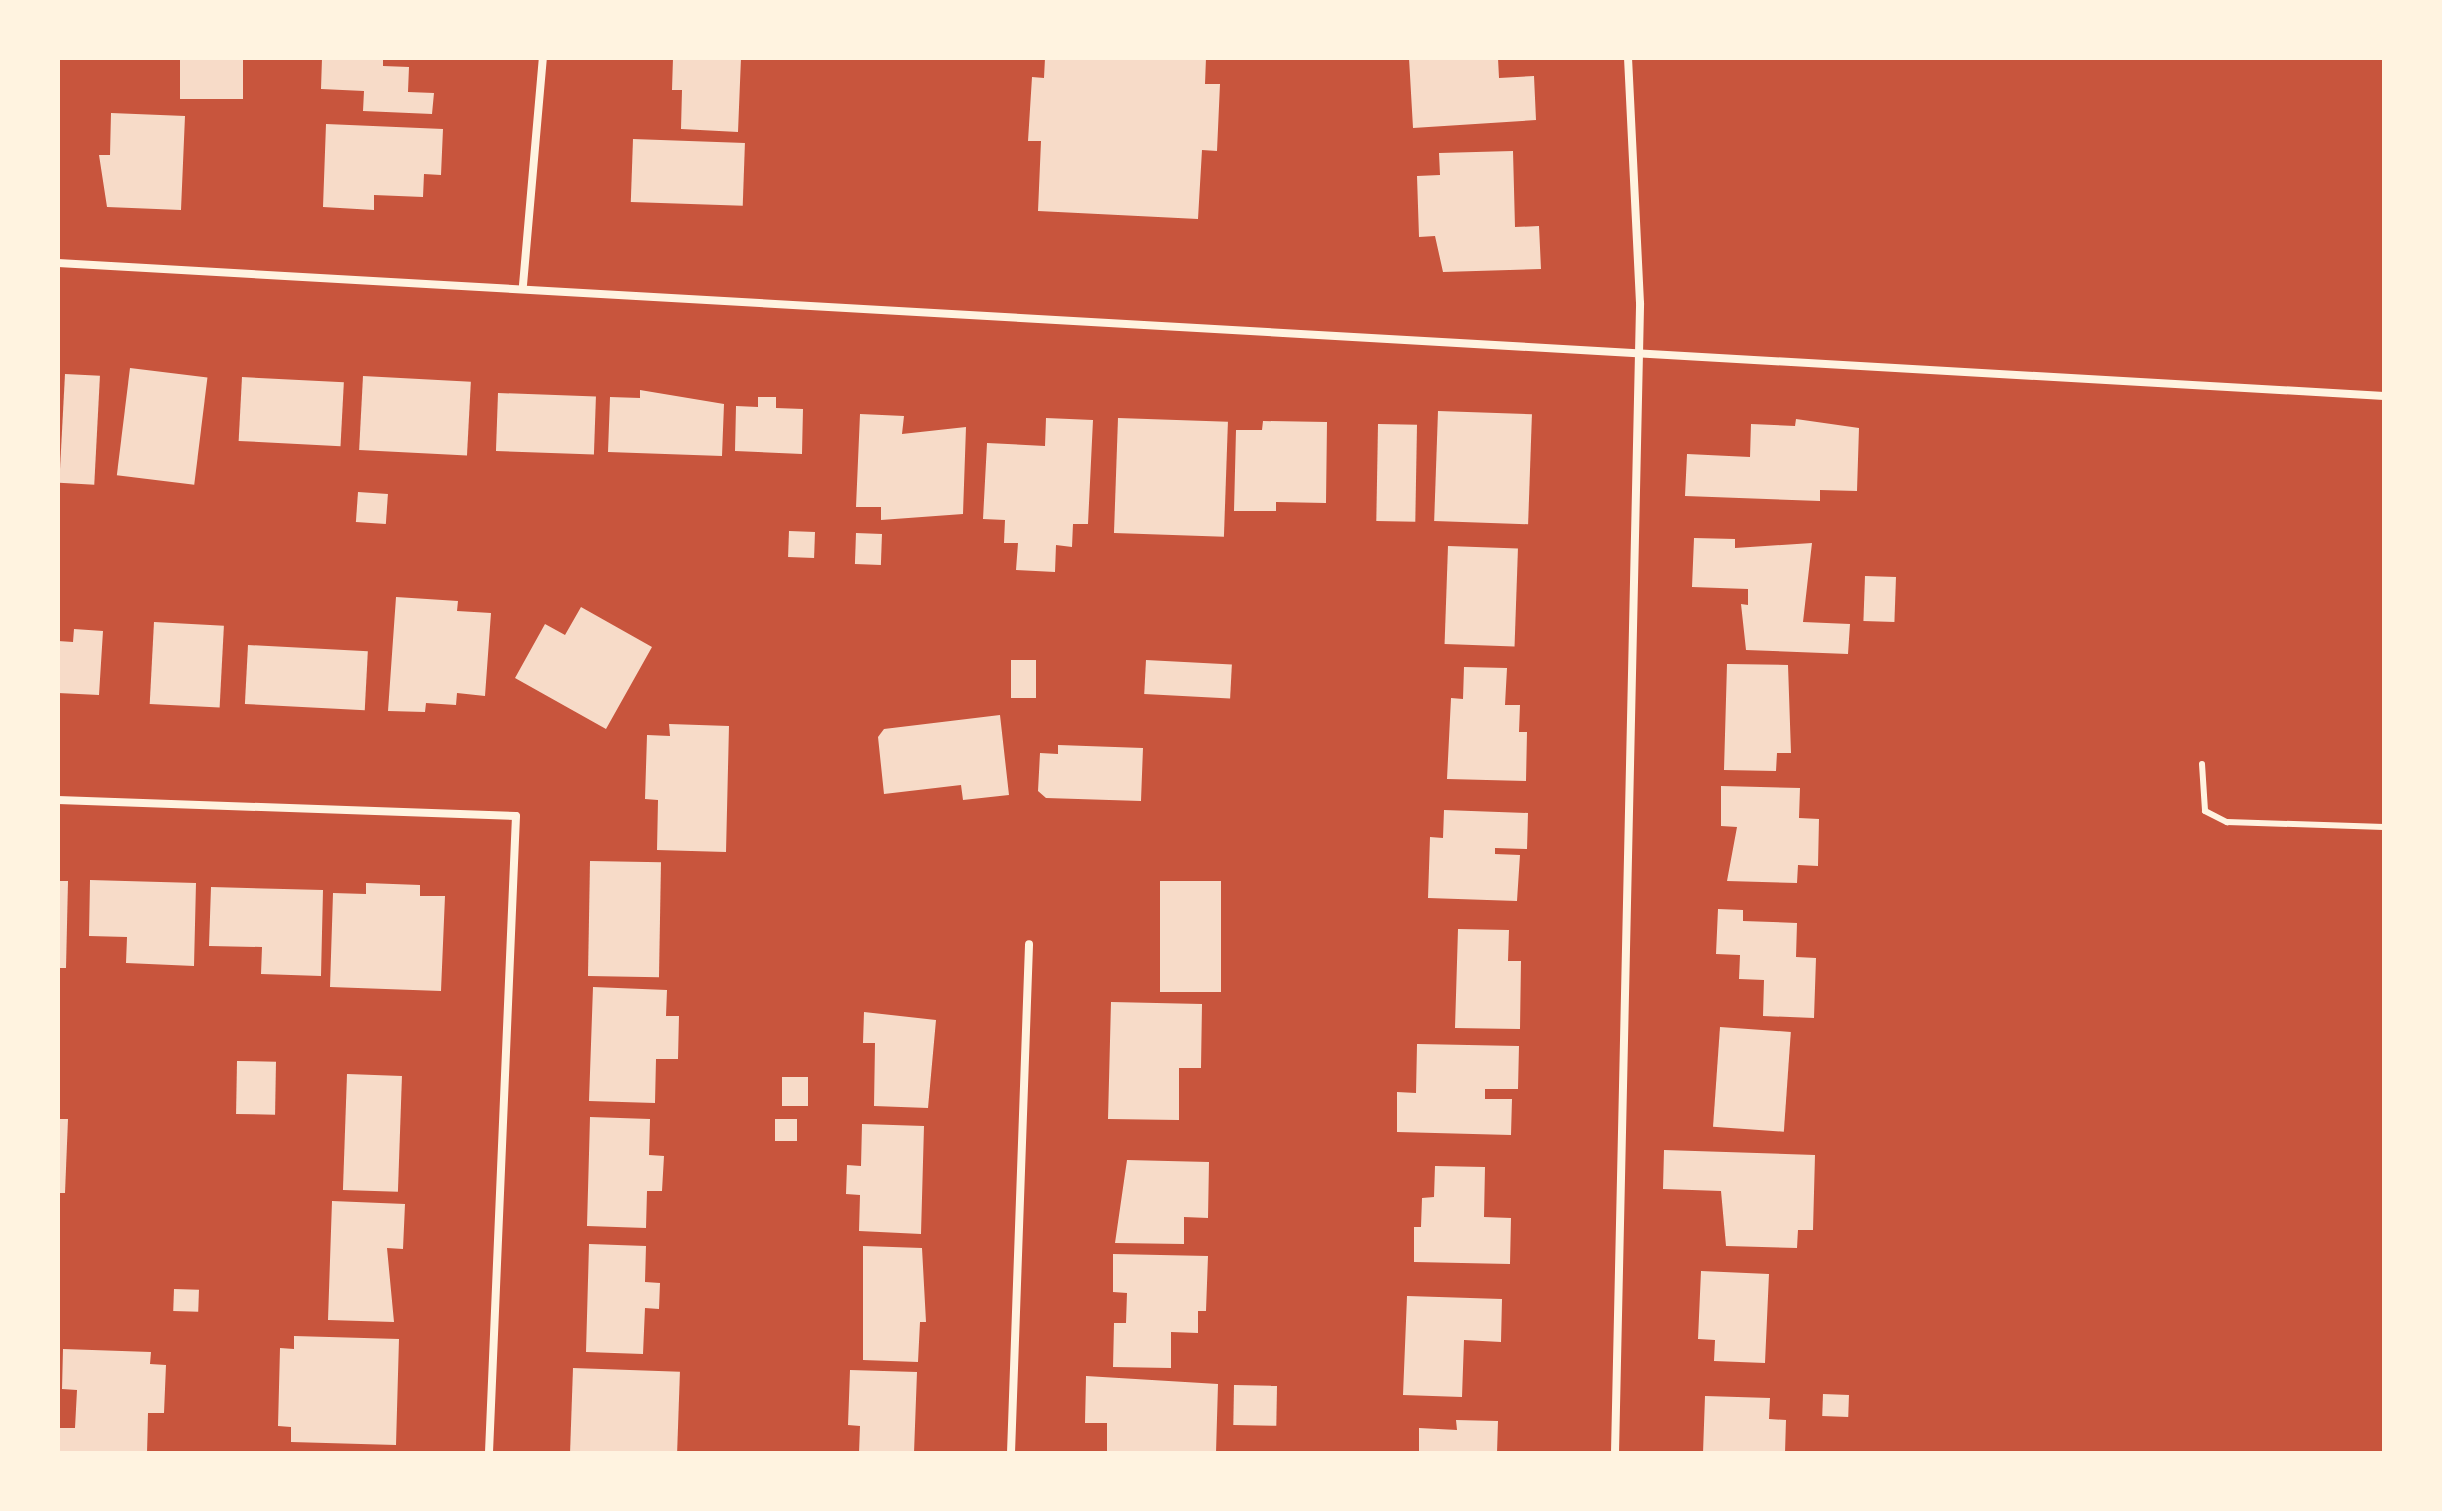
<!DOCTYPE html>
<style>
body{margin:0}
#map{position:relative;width:2442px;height:1511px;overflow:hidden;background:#c8553d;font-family:"Archivo Narrow",sans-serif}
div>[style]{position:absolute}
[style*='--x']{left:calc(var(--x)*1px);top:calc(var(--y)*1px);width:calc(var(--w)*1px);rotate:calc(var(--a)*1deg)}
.building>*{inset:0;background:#f7dbc8;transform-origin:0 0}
.service>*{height:6px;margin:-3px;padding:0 3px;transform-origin:3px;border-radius:3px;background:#fff3e0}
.minor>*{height:8px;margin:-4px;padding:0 4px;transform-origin:4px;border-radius:4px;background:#fff3e0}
span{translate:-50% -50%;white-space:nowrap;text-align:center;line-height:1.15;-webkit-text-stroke:6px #fff3e0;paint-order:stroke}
.frame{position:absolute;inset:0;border:60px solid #fff3e0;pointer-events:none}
</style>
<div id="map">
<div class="building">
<div style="left:180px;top:58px;width:63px;height:41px"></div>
<div style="clip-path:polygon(322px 58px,383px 58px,383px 66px,409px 67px,408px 92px,434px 93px,432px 114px,363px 111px,364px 91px,321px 89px)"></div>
<div style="clip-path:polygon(673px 58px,741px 58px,738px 132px,681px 129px,682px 90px,672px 90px)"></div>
<div style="clip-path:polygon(1045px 58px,1206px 58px,1205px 84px,1220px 84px,1217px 151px,1202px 150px,1198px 219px,1038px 211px,1041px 141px,1028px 141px,1032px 77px,1044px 78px)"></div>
<div style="clip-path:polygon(1409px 58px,1498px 58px,1499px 78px,1534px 76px,1536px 120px,1413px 128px)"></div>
<div style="clip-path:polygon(111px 113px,185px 116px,181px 210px,107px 207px,99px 155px,110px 155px)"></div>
<div style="clip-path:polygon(326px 124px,443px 129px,441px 175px,424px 174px,423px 197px,374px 195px,374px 210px,323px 207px)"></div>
<div style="left:633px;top:139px;width:112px;height:63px;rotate:2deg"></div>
<div style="clip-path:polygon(1513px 151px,1515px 227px,1539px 226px,1541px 269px,1443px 272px,1435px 236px,1419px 237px,1417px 176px,1440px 175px,1439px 153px)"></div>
<div style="left:130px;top:368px;width:78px;height:108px;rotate:7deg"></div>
<div style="left:65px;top:374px;width:35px;height:109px;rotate:3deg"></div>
<div style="left:363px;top:376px;width:108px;height:74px;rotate:3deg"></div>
<div style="left:242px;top:377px;width:102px;height:64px;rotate:3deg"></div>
<div style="clip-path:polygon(640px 390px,724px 404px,722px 456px,608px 452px,610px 397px,640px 398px)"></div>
<div style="left:498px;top:393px;width:98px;height:58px;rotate:2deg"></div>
<div style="clip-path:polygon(758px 397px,776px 397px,776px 408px,803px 409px,802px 454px,735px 451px,736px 406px,758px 407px)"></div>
<div style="left:1438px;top:411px;width:94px;height:110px;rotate:2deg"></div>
<div style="clip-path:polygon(860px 414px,904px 416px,902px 434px,966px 427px,963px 514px,881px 520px,881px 507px,856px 507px)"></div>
<div style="clip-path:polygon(1046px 418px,1093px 420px,1088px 524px,1073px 524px,1072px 547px,1056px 545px,1055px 572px,1016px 570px,1018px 543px,1004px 543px,1005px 520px,983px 519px,987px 443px,1045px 446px)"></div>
<div style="left:1118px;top:418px;width:110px;height:115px;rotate:2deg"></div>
<div style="clip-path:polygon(1796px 419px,1859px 428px,1857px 491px,1820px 490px,1820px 501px,1685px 496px,1687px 454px,1750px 457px,1751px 424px,1795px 426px)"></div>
<div style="clip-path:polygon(1263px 421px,1327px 422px,1326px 503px,1276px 502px,1276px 511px,1234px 511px,1236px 430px,1262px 430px)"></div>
<div style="left:1378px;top:424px;width:39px;height:97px;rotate:1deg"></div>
<div style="left:358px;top:492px;width:30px;height:30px;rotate:4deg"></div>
<div style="left:789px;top:531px;width:26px;height:26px;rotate:2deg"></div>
<div style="left:856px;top:533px;width:26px;height:31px;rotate:2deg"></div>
<div style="clip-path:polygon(1694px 538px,1735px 539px,1735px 548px,1812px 543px,1803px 622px,1850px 624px,1848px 654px,1746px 650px,1741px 604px,1748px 605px,1748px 589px,1692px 587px)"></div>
<div style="left:1448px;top:546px;width:70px;height:98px;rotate:2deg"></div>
<div style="left:1865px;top:576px;width:31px;height:45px;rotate:2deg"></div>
<div style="clip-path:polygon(396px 597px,458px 601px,457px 611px,491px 613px,485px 696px,457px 693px,456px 705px,426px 703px,425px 712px,388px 711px)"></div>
<div style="clip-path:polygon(581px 607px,652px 647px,606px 729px,515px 678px,545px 624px,565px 635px)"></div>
<div style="left:154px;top:622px;width:70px;height:82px;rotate:3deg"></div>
<div style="clip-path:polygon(74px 629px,103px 631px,99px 695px,58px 693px,58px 641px,73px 642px)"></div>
<div style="left:248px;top:645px;width:120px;height:59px;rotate:3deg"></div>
<div style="left:1011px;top:660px;width:25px;height:38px"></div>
<div style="left:1146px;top:660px;width:86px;height:34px;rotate:3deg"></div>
<div style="clip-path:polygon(1727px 664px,1788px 665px,1791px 753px,1777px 753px,1776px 771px,1724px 770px)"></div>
<div style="clip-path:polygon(1464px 667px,1507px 668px,1505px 705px,1520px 705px,1519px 732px,1527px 732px,1526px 781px,1447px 779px,1451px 698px,1463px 699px)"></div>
<div style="clip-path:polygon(1000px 715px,1009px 795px,963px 800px,961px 785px,884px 794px,878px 737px,884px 729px)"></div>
<div style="clip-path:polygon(669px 724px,729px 726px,726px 852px,657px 850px,658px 800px,645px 799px,647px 735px,670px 736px)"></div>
<div style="clip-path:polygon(1058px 745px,1143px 748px,1141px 801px,1046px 798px,1038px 791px,1040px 753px,1058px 754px)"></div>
<div style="clip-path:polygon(1721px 786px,1800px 788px,1799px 818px,1819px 819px,1818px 866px,1798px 865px,1797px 883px,1727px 881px,1737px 827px,1721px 826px)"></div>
<div style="clip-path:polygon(1444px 810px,1528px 813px,1527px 849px,1495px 848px,1495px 854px,1520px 855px,1517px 901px,1428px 898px,1430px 837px,1443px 838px)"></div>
<div style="left:590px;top:861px;width:71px;height:115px;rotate:1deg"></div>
<div style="clip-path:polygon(90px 880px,196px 883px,194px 966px,126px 963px,127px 937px,89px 936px)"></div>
<div style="clip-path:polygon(58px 881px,68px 881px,66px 968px,58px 968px)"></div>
<div style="left:1160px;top:881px;width:61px;height:111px"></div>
<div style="clip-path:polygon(366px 883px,420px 885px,420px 896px,445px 896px,441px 991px,330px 987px,333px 893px,366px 894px)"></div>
<div style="clip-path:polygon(211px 887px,323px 890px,321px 976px,261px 974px,262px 947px,209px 946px)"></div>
<div style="clip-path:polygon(1718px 909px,1743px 910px,1743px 921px,1797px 923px,1796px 957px,1816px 958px,1814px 1018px,1763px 1016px,1764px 980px,1739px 979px,1740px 955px,1716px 954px)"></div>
<div style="clip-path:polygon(1458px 929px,1509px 930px,1508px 961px,1521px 961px,1520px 1029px,1455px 1028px)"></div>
<div style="clip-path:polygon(593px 987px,667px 990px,666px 1016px,679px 1016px,678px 1059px,656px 1059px,655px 1103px,589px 1101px)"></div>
<div style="clip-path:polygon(1111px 1002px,1202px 1004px,1201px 1068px,1179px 1068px,1179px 1120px,1108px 1119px)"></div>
<div style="clip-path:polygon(864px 1012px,936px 1020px,928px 1108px,874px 1106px,875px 1043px,863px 1043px)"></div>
<div style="left:1720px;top:1027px;width:71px;height:100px;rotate:4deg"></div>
<div style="clip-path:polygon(1417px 1044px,1519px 1046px,1518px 1089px,1485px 1089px,1485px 1099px,1512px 1099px,1511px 1135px,1397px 1132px,1397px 1092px,1416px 1093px)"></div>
<div style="left:237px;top:1061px;width:39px;height:53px;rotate:1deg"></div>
<div style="left:347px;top:1074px;width:55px;height:116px;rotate:2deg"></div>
<div style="left:782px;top:1077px;width:26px;height:29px"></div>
<div style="clip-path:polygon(590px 1117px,650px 1119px,649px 1155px,664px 1156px,662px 1191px,647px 1191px,646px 1228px,587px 1226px)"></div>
<div style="clip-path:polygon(58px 1119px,68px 1119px,65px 1193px,58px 1193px)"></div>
<div style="left:775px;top:1119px;width:22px;height:22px"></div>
<div style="clip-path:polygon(862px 1124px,924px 1126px,921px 1234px,859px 1231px,860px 1195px,846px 1194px,847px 1165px,861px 1166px)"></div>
<div style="clip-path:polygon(1664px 1150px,1815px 1155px,1813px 1230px,1798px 1230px,1797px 1248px,1726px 1246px,1721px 1191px,1663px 1189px)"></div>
<div style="clip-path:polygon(1127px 1160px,1209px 1162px,1208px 1218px,1184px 1217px,1184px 1244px,1115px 1243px)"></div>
<div style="clip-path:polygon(1435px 1166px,1485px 1167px,1484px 1217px,1511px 1218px,1510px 1264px,1414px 1262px,1414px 1227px,1421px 1227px,1422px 1198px,1434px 1197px)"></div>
<div style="clip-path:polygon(332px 1201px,405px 1204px,403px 1249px,387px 1248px,394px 1322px,328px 1320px)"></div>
<div style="clip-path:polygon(589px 1244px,646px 1246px,645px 1282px,660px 1283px,659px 1309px,645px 1308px,643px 1354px,586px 1352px)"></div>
<div style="clip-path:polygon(863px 1246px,922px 1248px,926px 1322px,920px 1322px,918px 1362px,863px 1360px)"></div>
<div style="clip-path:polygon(1113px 1254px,1208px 1256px,1206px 1311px,1198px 1311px,1198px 1333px,1171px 1332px,1171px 1368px,1113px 1367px,1114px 1323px,1126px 1323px,1127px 1293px,1113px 1292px)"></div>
<div style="clip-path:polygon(1701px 1271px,1769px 1274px,1765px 1363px,1714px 1361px,1715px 1340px,1698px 1339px)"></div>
<div style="left:174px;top:1289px;width:25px;height:22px;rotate:2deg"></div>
<div style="clip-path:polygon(1407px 1296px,1502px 1299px,1501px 1342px,1464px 1340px,1462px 1397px,1403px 1395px)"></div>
<div style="clip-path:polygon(294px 1336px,399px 1339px,396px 1445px,291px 1442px,291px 1427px,278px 1426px,280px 1348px,294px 1349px)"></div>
<div style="clip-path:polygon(63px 1349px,151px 1352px,150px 1364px,166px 1365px,164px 1413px,148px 1413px,147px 1453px,59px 1453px,60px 1428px,75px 1428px,77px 1390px,62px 1389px)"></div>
<div style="left:573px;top:1368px;width:107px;height:85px;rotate:2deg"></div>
<div style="clip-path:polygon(850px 1370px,917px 1372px,914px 1453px,859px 1453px,860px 1426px,848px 1425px)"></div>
<div style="clip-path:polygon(1086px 1376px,1218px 1384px,1216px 1453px,1107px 1453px,1107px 1423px,1085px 1423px)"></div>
<div style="left:1234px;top:1385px;width:43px;height:40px;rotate:1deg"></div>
<div style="left:1823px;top:1394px;width:26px;height:22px;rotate:2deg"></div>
<div style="clip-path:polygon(1705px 1396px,1770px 1398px,1769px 1419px,1786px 1420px,1785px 1453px,1703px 1453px)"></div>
<div style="clip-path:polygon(1456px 1420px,1498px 1421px,1497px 1453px,1419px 1453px,1419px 1428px,1457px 1430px)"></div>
</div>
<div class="service">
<div style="--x:2202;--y:764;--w:47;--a:86.3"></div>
<div style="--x:2205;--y:811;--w:25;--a:27"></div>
<div style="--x:2227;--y:822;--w:157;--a:1.8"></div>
</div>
<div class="minor">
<div style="--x:58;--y:263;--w:2330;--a:3.27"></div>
<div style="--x:523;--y:285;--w:228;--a:-85"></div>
<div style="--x:58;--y:800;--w:458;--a:2"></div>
<div style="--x:516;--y:816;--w:638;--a:92.43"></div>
<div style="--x:1011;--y:1453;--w:509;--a:-87.97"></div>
<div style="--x:1615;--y:1453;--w:1150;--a:-88.75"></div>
<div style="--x:1640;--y:303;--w:245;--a:-92.8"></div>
</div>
<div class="frame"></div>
</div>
